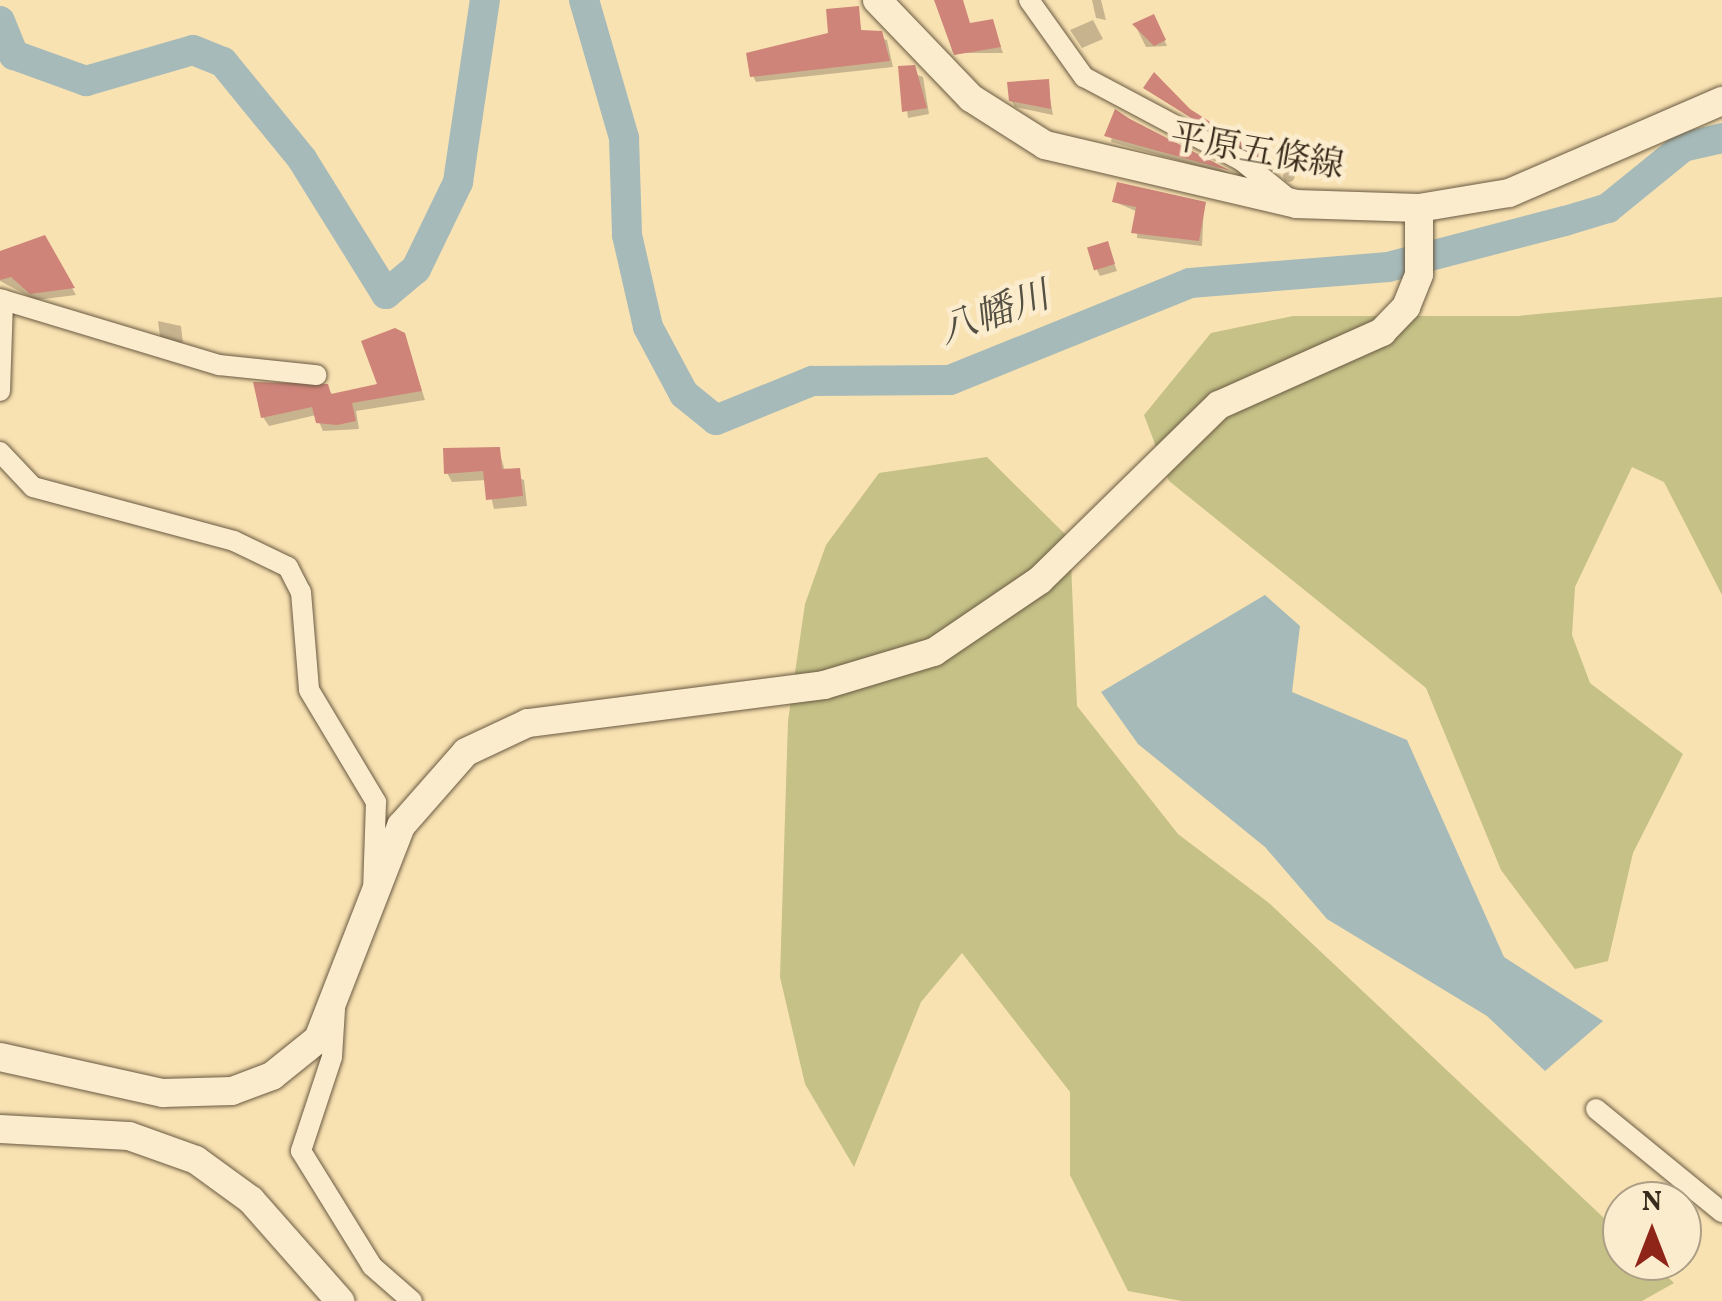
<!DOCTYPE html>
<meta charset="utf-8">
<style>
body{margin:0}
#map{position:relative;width:1722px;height:1301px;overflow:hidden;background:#f9e2b2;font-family:Vollkorn,"Noto Serif JP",serif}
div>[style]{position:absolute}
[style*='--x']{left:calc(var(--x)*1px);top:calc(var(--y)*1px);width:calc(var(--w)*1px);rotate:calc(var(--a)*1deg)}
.green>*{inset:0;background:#c5c187}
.water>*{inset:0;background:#a5bab9}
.shadow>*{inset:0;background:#0003}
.round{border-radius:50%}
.river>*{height:30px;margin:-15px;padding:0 15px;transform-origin:15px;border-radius:15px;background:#a5bab9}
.building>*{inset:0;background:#cf8479;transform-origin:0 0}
.roads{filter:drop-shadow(0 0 2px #695a42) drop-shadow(0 0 2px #695a42)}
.street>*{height:20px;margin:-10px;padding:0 10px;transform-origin:10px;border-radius:10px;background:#fbeccd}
.secondary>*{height:28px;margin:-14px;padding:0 14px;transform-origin:14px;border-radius:14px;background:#fbeccd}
span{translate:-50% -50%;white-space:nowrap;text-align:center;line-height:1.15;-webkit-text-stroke:9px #fbeccd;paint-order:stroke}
.street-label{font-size:35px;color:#392c1c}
.water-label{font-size:38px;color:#545043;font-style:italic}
.north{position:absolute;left:1602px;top:1181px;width:100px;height:100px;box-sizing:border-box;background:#fbeccd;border:2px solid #ad9f86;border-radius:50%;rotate:0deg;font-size:28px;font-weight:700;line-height:40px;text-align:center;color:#392c1c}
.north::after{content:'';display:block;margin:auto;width:35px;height:45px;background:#8f2418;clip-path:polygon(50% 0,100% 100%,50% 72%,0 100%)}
</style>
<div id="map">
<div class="green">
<div style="clip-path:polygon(1722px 297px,1722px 595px,1664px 482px,1632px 467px,1575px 587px,1572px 635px,1590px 683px,1683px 754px,1633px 853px,1608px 961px,1575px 969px,1501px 870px,1426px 688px,1169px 481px,1144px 415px,1211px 333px,1293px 316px,1517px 316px)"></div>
<div style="clip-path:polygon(987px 457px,1070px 539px,1077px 706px,1178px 834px,1269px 903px,1622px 1235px,1622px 1261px,1651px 1261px,1674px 1283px,1642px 1301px,1182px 1301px,1128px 1291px,1070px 1175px,1070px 1092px,962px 953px,921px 1002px,854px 1167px,805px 1084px,780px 977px,788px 721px,805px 604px,826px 545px,879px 473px)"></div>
</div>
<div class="water">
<div style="clip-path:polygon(1265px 595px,1300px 626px,1292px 692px,1407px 740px,1504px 957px,1603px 1021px,1545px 1071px,1487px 1016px,1327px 919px,1265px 847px,1138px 744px,1101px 692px)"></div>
</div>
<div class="shadow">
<div style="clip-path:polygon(962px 0,970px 26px,992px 22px,1003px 53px,953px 53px,937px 2px)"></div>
<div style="clip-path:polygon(1092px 0,1101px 0,1106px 20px,1096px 18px)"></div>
<div style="clip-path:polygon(857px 9px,862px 33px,887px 40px,893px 67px,756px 82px,753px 76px,831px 35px)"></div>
<div style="clip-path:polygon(1093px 20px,1103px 39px,1082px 48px,1070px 30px)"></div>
<div style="clip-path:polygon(1156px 23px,1167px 46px,1146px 47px,1135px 25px)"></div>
<div style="clip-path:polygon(901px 69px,923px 77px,929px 114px,908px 118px)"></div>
<div style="clip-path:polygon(1047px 81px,1053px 115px,1015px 107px,1011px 100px)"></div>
<div style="clip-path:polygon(1116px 113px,1229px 173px,1231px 175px,1111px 142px)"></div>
<div class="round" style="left:1283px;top:170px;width:12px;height:12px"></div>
<div style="clip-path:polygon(1115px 202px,1204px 204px,1202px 246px,1137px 238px,1138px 212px)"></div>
<div style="clip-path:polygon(44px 238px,76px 295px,36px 300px,0 281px,0 254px)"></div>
<div style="clip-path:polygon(1110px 251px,1117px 271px,1100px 276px,1097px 270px)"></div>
<div style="clip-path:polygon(158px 321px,181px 326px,183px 344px,160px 337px)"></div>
<div style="clip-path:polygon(404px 336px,425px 400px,356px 411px,359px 429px,323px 431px,316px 415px,269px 426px,263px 417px,327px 386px,333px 396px,380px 386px)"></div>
<div style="clip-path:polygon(499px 450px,505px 471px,524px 480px,527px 506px,494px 509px,487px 480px,452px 482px,447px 473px)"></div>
</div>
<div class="river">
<div style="--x:584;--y:0;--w:144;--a:73.8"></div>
<div style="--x:624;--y:138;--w:97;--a:88.2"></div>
<div style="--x:627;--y:235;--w:94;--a:77.1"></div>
<div style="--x:648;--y:327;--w:76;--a:61.8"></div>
<div style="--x:684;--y:394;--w:41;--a:39.1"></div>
<div style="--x:716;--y:420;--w:104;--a:-22.1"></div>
<div style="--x:812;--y:381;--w:138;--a:-0.4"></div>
<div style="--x:950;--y:380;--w:259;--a:-22"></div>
<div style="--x:1190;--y:283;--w:199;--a:-4.6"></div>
<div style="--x:1388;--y:267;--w:183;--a:-14.6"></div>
<div style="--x:1565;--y:221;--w:45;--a:-16.8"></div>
<div style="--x:1608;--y:208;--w:97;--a:-39.1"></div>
<div style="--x:1683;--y:147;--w:40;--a:-13"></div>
<div style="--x:0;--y:21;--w:37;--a:68"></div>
<div style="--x:14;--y:55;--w:77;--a:19.9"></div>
<div style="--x:86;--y:81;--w:111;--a:-16.2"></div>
<div style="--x:193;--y:50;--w:32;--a:22"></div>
<div style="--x:223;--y:62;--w:125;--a:50.8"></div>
<div style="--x:302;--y:159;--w:159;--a:58.1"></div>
<div style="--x:386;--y:294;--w:39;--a:-40"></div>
<div style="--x:416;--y:269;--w:97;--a:-64.2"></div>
<div style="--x:458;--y:182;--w:184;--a:-81.6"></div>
</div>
<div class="building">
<div style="clip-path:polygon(934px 0,963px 0,970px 23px,993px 19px,1001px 47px,954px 55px)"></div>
<div style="clip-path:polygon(859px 6px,861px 30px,882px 31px,890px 61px,750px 77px,746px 53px,828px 33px,826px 9px)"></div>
<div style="clip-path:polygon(1154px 14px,1166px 40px,1154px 46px,1132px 24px)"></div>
<div style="clip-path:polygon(915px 65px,927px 108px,902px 112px,898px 66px)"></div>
<div style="clip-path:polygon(1154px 72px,1190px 109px,1278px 165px,1275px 170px,1143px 88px)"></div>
<div style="clip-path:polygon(1049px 79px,1051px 109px,1009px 101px,1007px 82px)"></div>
<div style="clip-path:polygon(1115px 109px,1130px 119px,1231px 171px,1104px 136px)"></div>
<div style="clip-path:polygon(1117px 182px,1206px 202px,1199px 241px,1131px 233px,1136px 207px,1112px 202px)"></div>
<div style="clip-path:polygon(45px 235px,75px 288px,30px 294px,11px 277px,0 280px,0 251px)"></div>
<div style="left:1108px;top:241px;width:24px;height:22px;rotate:73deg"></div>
<div style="clip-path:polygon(395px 328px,405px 333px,422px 391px,352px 403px,356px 421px,337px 425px,316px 423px,312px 407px,261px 418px,253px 382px,328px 384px,331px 394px,377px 384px,361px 341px)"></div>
<div style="clip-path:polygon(500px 447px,502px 469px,520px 468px,523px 496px,486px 500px,483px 471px,444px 474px,443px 448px)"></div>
</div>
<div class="roads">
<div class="street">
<div style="--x:1029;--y:0;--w:95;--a:54.5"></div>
<div style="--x:1084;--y:77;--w:179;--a:28"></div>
<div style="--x:1242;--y:161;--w:62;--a:39.1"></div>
<div style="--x:0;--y:299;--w:229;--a:16.8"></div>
<div style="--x:219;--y:365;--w:98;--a:5.9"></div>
<div style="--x:0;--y:391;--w:91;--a:-88.1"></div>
<div style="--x:0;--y:452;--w:48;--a:46.7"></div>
<div style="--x:33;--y:487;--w:208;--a:15"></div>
<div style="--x:234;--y:541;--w:60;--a:25.7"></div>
<div style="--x:288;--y:567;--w:28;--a:63"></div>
<div style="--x:301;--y:592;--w:98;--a:85.3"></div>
<div style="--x:309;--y:690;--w:131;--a:59.1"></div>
<div style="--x:376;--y:802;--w:92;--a:91.9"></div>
<div style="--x:335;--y:1009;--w:48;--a:93.6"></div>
<div style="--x:332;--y:1057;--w:99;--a:108.3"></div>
<div style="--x:301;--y:1151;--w:135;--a:58.3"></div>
<div style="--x:372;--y:1266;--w:53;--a:41.2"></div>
<div style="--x:1596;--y:1109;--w:163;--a:39.3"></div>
</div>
<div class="secondary">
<div style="--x:877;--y:0;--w:136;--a:46.2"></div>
<div style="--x:971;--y:98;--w:88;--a:32.4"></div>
<div style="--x:1045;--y:145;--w:258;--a:13.2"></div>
<div style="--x:1296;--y:204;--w:123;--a:1.9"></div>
<div style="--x:1419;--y:208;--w:91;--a:-9.5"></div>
<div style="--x:1509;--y:193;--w:232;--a:-23.4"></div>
<div style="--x:0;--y:1057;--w:167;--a:12.5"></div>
<div style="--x:163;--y:1093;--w:69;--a:-1.7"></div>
<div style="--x:232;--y:1091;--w:43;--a:-20.6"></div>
<div style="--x:272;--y:1076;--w:59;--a:-38.8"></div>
<div style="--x:318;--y:1039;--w:229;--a:-68.7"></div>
<div style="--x:401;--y:826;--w:98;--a:-48.7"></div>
<div style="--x:466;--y:752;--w:68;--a:-25.1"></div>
<div style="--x:528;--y:723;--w:298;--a:-7.3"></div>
<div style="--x:824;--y:685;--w:115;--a:-16.7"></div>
<div style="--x:934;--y:652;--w:128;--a:-34.2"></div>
<div style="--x:1040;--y:580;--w:250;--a:-44.4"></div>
<div style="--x:1219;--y:405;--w:179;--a:-24.1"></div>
<div style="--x:1382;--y:332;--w:35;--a:-46"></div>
<div style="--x:1406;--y:307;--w:35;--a:-68"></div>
<div style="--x:1419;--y:274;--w:66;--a:-90"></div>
<div style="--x:0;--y:1129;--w:129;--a:3.1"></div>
<div style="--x:129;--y:1136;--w:71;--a:19.7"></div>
<div style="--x:196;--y:1160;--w:68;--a:36"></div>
<div style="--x:251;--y:1200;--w:135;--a:48.6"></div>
</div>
</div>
<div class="street-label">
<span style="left:1257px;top:153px;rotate:10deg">平原五條線</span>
</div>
<div class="water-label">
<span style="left:995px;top:316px;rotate:-20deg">八幡川</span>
</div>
<div class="north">N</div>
</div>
